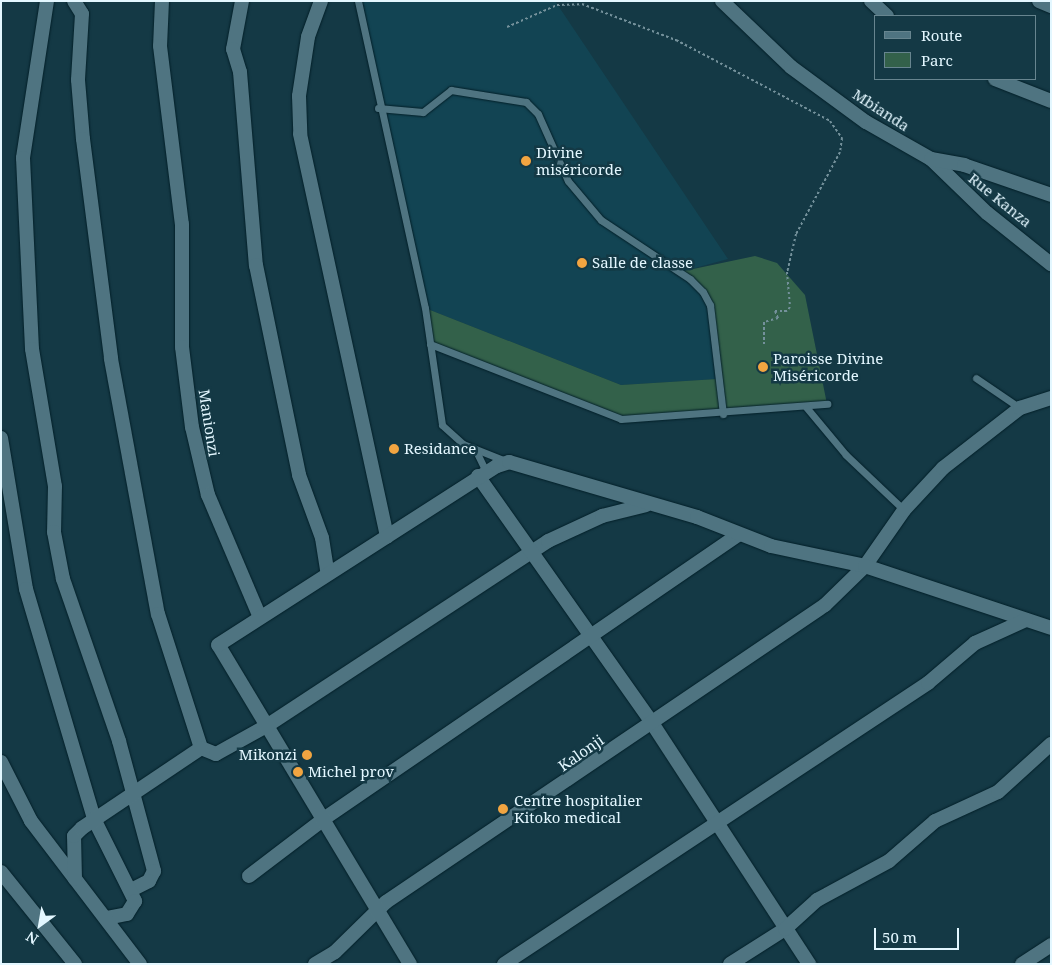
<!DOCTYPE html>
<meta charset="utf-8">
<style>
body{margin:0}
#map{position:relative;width:1052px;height:965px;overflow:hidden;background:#143945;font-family:"Noto Serif",serif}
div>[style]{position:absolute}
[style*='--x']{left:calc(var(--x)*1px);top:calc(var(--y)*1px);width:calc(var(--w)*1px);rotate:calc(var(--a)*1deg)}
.built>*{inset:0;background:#124453}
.green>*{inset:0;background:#33614a}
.path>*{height:2px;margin-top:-1px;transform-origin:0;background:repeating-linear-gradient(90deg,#74919b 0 2.5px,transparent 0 5px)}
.roads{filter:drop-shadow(0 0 1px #031f28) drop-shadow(0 0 1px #031f28)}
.service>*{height:7px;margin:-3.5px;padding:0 3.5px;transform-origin:3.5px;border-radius:3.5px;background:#4f7481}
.minor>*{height:14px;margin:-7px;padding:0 7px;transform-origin:7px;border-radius:7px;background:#4f7481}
.tertiary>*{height:14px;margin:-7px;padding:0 7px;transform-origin:7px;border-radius:7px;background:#4f7481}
.dots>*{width:14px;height:14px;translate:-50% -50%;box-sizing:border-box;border:2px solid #143945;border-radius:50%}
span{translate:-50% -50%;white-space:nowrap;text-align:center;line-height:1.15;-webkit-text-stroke:5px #143945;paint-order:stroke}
.street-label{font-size:15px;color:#e3f7ff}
.poi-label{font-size:15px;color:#e3f7ff}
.left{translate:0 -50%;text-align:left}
.right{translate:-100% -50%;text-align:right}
.frame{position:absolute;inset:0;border:2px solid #e3f7ff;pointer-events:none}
.legend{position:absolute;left:874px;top:15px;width:162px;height:65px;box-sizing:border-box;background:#143945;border:1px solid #67858f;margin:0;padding:6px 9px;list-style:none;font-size:15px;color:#e3f7ff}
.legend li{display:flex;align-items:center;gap:10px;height:25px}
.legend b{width:25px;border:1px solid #67858f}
.north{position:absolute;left:15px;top:900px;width:50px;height:50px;-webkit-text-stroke:4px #143945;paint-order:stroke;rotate:212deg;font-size:14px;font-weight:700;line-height:20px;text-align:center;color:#e3f7ff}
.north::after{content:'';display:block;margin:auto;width:18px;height:22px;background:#e3f7ff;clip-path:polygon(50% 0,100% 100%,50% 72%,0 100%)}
.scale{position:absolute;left:874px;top:928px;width:85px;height:22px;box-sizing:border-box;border:2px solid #e3f7ff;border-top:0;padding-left:6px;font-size:15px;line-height:18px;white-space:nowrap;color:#e3f7ff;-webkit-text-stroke:4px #143945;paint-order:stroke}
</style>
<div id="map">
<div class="built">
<div style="clip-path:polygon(358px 1px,555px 1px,728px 259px,680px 272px,710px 305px,718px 379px,621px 385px,425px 308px)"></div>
</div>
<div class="green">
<div style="clip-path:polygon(755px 256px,777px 263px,805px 295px,827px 404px,621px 419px,430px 344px,425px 308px,621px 385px,717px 379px,710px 305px,703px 292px,679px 272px)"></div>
</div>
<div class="path">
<div style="--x:507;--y:27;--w:55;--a:-23.7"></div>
<div style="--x:557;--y:5;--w:25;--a:-2"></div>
<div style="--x:582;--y:4;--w:101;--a:21"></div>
<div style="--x:676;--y:40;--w:174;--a:27.7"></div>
<div style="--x:830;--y:121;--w:21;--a:55"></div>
<div style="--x:842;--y:138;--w:14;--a:98"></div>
<div style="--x:840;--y:152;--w:93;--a:118.2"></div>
<div style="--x:796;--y:234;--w:39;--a:103"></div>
<div style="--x:787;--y:272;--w:35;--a:85"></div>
<div style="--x:790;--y:307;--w:5;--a:127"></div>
<div style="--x:787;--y:311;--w:12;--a:180"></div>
<div style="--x:775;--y:311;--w:8;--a:67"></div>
<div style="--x:778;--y:318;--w:15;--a:164"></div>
<div style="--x:764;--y:322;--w:23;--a:90"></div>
</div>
<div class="roads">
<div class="service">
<div style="--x:358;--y:1;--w:314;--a:77.7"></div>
<div style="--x:425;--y:308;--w:118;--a:81.7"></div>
<div style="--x:442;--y:425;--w:28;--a:42"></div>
<div style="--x:463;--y:444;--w:46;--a:21.6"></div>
<div style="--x:378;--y:108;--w:45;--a:5.1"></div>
<div style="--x:423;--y:112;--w:36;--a:-38"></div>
<div style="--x:451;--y:90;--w:76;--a:9.1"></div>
<div style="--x:526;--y:102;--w:17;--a:45"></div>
<div style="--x:538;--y:114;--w:73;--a:65.9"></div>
<div style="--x:568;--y:181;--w:51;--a:49.8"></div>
<div style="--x:601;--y:220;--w:107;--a:33.5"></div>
<div style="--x:690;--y:279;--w:18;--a:45"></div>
<div style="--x:703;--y:292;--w:15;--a:62"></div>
<div style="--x:710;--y:305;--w:110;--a:83.2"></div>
<div style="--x:430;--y:344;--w:205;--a:21.4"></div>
<div style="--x:621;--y:419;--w:207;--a:-4.2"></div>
<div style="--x:976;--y:378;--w:53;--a:34.3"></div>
<div style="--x:806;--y:407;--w:62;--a:50.2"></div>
<div style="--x:846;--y:455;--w:80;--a:43.5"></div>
<div style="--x:475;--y:449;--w:25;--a:64"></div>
</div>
<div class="minor">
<div style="--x:47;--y:1;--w:159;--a:98.7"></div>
<div style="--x:23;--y:158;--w:191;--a:87.3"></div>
<div style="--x:32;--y:349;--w:139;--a:80.5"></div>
<div style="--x:55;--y:486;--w:46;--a:91.2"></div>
<div style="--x:54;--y:532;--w:48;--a:79.2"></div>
<div style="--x:63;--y:579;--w:171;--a:70.9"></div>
<div style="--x:119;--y:741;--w:135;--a:74.9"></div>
<div style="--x:154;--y:871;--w:11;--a:117"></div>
<div style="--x:149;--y:881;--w:20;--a:153"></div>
<div style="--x:74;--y:1;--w:15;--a:58"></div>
<div style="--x:82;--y:14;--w:66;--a:93.5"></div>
<div style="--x:78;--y:80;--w:59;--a:85.2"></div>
<div style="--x:83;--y:139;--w:222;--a:82.7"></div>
<div style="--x:111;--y:359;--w:259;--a:79.6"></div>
<div style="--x:158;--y:614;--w:141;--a:72.2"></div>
<div style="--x:201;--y:748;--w:16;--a:22"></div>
<div style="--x:216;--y:754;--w:60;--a:-29.1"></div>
<div style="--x:268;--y:725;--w:335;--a:-33.3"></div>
<div style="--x:548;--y:541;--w:60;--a:-24.8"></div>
<div style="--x:602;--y:516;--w:45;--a:-14"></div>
<div style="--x:162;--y:1;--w:45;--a:92.5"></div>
<div style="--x:160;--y:46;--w:179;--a:83"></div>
<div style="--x:182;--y:224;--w:123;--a:90"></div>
<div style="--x:182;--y:347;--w:81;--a:82.9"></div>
<div style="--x:192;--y:427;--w:70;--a:76.8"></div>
<div style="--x:208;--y:495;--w:130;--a:67"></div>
<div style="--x:242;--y:1;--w:49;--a:100.6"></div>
<div style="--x:233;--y:49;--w:24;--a:73"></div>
<div style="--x:240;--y:72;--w:194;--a:85.3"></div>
<div style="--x:256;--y:265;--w:214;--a:78.4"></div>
<div style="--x:299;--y:475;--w:67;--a:69.9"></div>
<div style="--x:322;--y:538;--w:36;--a:81"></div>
<div style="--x:321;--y:1;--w:38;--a:110"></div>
<div style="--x:308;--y:37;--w:60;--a:98.7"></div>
<div style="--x:299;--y:96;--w:38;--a:88"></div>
<div style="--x:300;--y:134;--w:412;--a:77.8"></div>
<div style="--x:871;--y:1;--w:22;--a:43"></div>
<div style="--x:1039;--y:1;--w:13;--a:23"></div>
<div style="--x:995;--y:79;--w:60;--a:21.4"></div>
<div style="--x:931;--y:159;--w:78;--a:44"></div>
<div style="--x:987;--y:213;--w:82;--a:38.6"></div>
<div style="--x:1;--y:438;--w:153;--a:80.6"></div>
<div style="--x:26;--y:589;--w:240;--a:73.5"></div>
<div style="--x:94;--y:819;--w:92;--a:63.4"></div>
<div style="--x:135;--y:901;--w:15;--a:122"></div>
<div style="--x:127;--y:914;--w:20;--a:169"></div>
<div style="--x:478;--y:476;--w:302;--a:54.8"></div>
<div style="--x:652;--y:723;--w:288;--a:56.9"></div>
<div style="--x:1;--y:762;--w:66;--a:63"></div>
<div style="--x:31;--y:821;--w:180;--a:52.7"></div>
<div style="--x:1;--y:872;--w:118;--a:51.2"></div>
<div style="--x:249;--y:876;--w:96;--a:-37.3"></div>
<div style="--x:325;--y:818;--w:501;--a:-34.42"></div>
<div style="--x:75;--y:879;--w:43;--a:-91.3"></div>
<div style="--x:74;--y:836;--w:11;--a:-45"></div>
<div style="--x:82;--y:828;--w:143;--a:-33.9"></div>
<div style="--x:315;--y:964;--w:23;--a:-31"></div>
<div style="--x:335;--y:952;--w:71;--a:-44.4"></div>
<div style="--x:386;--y:902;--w:530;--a:-34.08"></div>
<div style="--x:825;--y:605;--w:56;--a:-44.3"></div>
<div style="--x:865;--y:566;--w:68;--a:-55.1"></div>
<div style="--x:904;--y:510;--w:57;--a:-47.1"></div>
<div style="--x:943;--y:468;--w:98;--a:-37.9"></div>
<div style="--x:1020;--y:408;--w:33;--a:-18"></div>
<div style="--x:410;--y:964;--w:372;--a:-121"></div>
<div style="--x:218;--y:645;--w:331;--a:-32.7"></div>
<div style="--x:497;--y:466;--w:13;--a:-18"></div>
<div style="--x:509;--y:462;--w:196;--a:16.3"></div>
<div style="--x:697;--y:517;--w:79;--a:21.4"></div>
<div style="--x:771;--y:546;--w:96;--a:12"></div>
<div style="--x:865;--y:566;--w:196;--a:18.4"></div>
<div style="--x:504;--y:964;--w:509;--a:-33.53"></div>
<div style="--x:928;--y:683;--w:62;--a:-40.4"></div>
<div style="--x:975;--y:643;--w:56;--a:-24.3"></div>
<div style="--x:730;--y:964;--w:65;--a:-32.5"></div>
<div style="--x:785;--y:929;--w:43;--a:-42.2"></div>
<div style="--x:817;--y:900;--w:82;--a:-28.4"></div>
<div style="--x:889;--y:861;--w:61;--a:-41"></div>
<div style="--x:935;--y:821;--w:69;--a:-24.7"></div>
<div style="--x:998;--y:792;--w:72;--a:-42.2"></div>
<div style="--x:1022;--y:964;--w:35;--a:-33"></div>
</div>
<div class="tertiary">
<div style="--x:722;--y:1;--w:95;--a:43.7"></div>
<div style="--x:791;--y:67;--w:93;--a:36.3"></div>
<div style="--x:866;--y:122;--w:75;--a:29.6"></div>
<div style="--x:931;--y:159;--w:34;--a:10"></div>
<div style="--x:964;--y:165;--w:92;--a:19"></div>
</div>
</div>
<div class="dots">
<div style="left:526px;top:161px;background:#f2a541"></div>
<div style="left:582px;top:263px;background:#f2a541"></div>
<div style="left:763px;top:367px;background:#f2a541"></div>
<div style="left:394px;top:449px;background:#f2a541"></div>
<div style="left:307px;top:755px;background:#f2a541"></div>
<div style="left:298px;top:772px;background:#f2a541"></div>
<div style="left:503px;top:809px;background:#f2a541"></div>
</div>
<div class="street-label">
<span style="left:881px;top:110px;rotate:33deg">Mbianda</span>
<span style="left:1000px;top:200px;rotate:39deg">Rue Kanza</span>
<span style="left:209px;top:423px;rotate:81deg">Manionzi</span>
<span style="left:581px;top:753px;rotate:-35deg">Kalonji</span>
</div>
<div class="poi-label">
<span class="left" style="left:536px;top:161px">Divine<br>miséricorde</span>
<span class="left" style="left:592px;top:263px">Salle de classe</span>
<span class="left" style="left:773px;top:367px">Paroisse Divine<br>Miséricorde</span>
<span class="left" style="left:404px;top:449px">Residance</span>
<span class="right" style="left:297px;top:755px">Mikonzi</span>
<span class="left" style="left:308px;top:772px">Michel prov</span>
<span class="left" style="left:514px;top:809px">Centre hospitalier<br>Kitoko medical</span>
</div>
<div class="frame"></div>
<ul class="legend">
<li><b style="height:6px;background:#4f7481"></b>Route</li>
<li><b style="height:14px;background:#33614a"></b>Parc</li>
</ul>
<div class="north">N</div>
<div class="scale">50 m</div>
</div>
